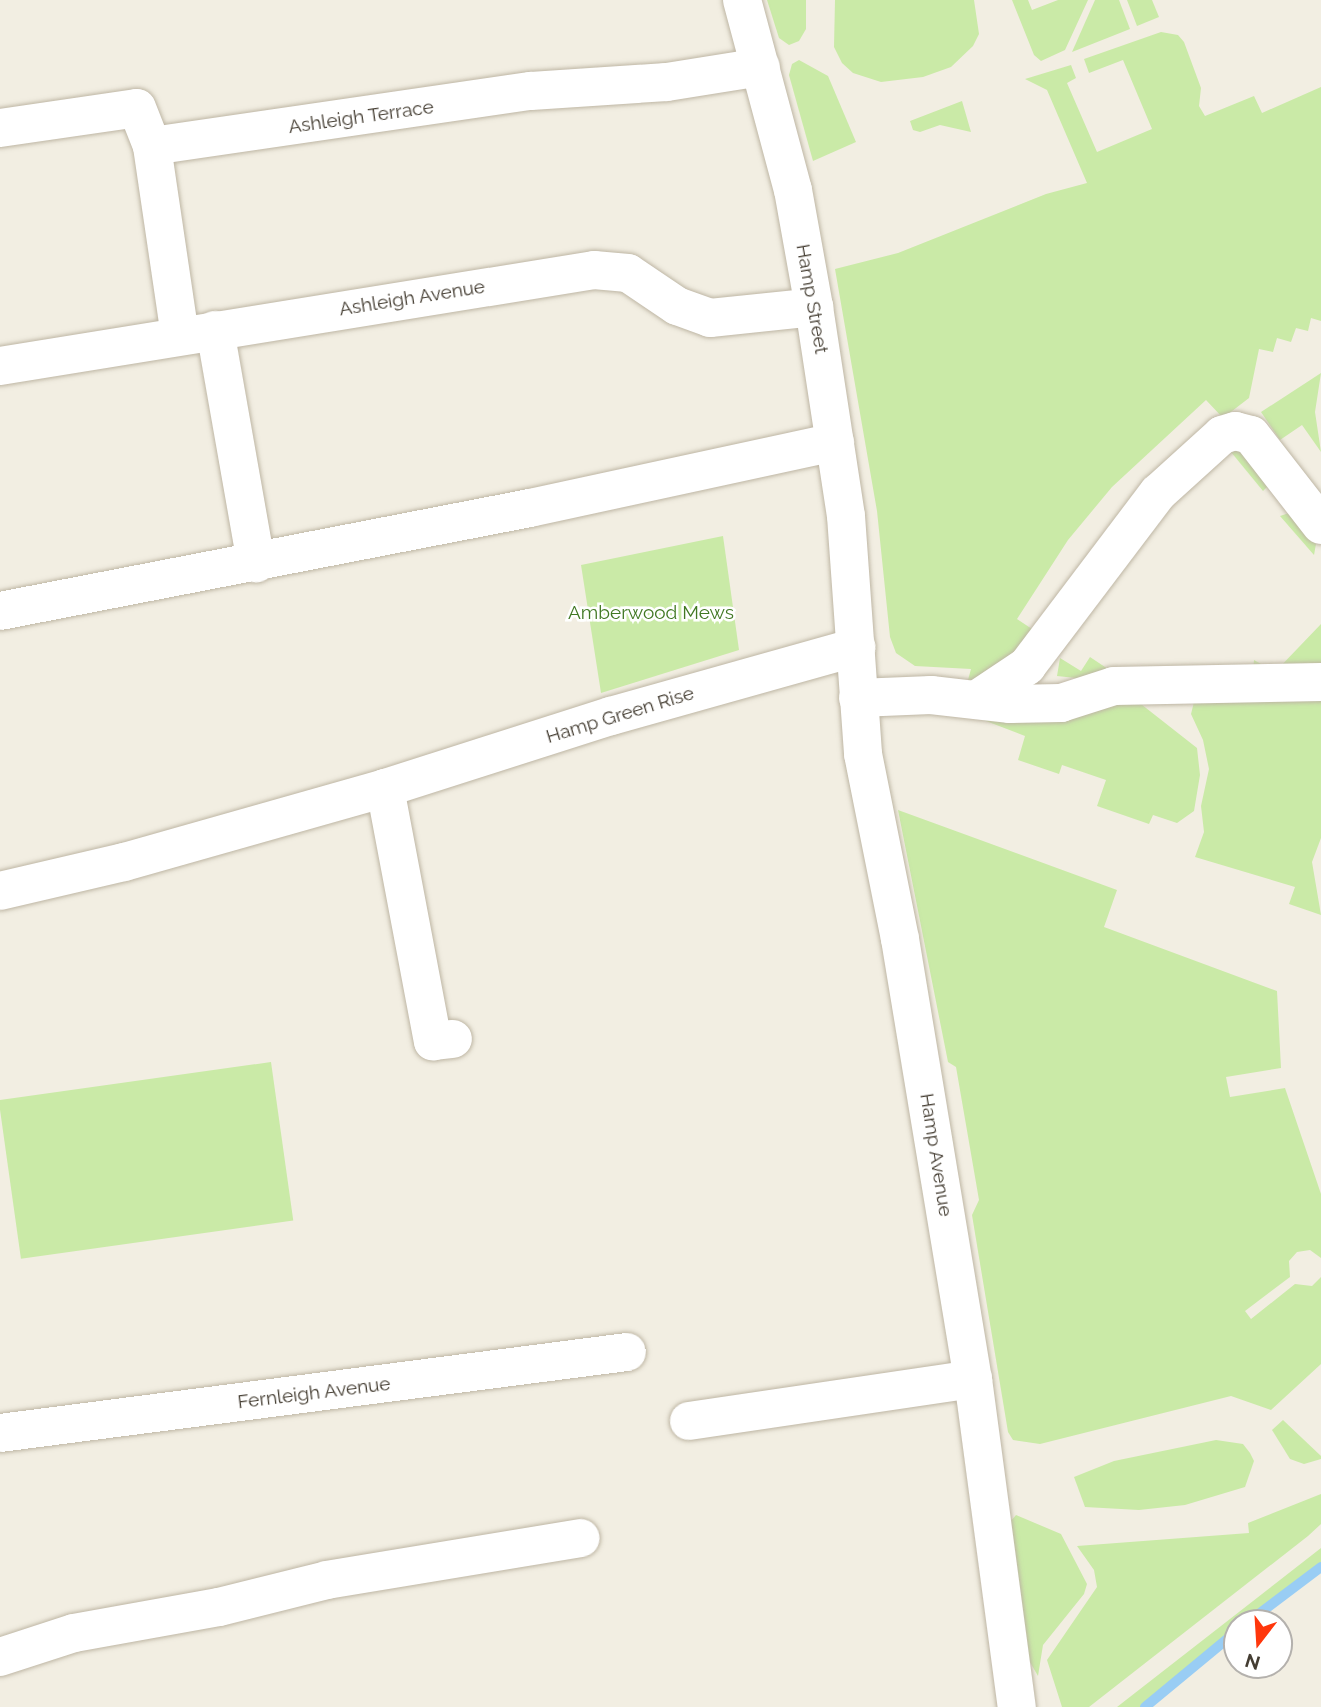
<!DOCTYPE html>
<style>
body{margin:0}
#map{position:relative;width:1321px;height:1707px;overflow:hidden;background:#f2eee2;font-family:Raleway,sans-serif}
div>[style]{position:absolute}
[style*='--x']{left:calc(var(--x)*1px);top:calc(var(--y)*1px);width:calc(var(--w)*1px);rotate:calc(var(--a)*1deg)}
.green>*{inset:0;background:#caeaa7;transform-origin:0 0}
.stream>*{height:10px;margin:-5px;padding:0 5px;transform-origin:5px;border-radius:5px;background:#99cdf4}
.roads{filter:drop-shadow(0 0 2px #beb6a4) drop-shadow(0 0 2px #beb6a4)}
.minor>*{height:38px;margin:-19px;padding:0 19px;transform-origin:19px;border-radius:19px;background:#fff}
span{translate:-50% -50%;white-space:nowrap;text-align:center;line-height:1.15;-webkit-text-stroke:5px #fff;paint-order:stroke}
.street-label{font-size:19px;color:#443d32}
.park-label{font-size:19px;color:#417823}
.north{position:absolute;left:1223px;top:1609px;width:70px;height:70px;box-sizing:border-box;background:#fff;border:2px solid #b4b1ad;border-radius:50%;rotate:197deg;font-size:19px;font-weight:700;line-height:28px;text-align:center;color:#443d32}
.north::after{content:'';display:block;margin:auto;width:24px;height:32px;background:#ff370c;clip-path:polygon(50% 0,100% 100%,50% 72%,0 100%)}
</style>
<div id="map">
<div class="green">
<div style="clip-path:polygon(767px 0,806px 0,806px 29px,799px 41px,789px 45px,779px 38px)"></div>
<div style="clip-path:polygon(835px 0,974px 0,979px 34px,973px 46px,951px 67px,923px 77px,881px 82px,853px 73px,842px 63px,834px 47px)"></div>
<div style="clip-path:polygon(1012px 0,1028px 0,1032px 10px,1058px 0,1088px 0,1065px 50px,1041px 61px,1034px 55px)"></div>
<div style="clip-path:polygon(1095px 0,1119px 0,1130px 29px,1072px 52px)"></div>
<div style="clip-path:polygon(1127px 0,1152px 0,1159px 17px,1137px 26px)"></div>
<div style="clip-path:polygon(1161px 32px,1178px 35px,1184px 42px,1201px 88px,1199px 106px,1205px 116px,1254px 96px,1262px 113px,1321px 87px,1321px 321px,1311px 318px,1308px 331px,1296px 328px,1291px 342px,1277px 338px,1273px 352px,1259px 349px,1249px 398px,1223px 418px,1206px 400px,1112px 487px,1068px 540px,1017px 619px,1038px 633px,976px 681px,968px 680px,971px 669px,915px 666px,896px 653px,890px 637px,877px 511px,835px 269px,898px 253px,1046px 194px,1087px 183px,1047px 90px,1025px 79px,1071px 65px,1076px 78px,1067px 83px,1097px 152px,1152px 129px,1123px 60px,1089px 73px,1084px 59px)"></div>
<div style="clip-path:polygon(799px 60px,828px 76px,856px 142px,813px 161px,789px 75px,792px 64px)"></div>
<div style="clip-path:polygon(962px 101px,971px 132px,940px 125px,920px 132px,913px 130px,910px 121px)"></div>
<div style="clip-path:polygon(1321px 373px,1315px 412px,1321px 452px,1302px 425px,1280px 440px,1261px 412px)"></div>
<div style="clip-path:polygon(1242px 448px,1267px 487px,1263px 491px,1231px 452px)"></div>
<div style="clip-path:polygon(1289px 513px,1316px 544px,1314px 555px,1280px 516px)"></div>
<div style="clip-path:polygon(723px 536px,739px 650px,601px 693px,581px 565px)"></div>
<div style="clip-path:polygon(1321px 624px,1321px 677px,1253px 673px,1254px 660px,1275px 672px)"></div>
<div style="clip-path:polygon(1090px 657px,1111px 671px,1085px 679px,1057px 676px,1060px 658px,1081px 671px)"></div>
<div style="clip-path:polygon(1321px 695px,1321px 838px,1312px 862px,1321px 915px,1289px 904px,1295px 887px,1195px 857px,1204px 832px,1201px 806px,1209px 769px,1203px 740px,1191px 714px,1194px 702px)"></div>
<div style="clip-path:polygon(1132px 697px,1197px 748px,1200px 775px,1194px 811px,1177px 823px,1153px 815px,1149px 824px,1097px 806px,1106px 780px,1062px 765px,1059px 774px,1018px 760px,1025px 736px,973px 716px)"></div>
<div style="clip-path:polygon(898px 810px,1117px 890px,1104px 927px,1277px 991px,1281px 1068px,1226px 1077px,1230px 1097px,1285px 1088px,1321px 1194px,1321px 1258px,1310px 1250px,1297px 1252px,1289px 1261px,1290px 1277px,1245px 1311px,1251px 1319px,1295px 1284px,1312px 1286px,1321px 1277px,1321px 1364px,1271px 1410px,1231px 1396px,1040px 1444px,1013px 1440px,1008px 1432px,972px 1215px,979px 1200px,956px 1067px,948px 1062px)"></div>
<div style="left:271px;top:1062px;width:160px;height:275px;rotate:82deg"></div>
<div style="clip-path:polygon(1283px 1420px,1321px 1456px,1321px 1459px,1304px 1464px,1290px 1459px,1272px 1430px)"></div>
<div style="clip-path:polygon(1216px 1440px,1243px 1444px,1250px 1453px,1254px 1461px,1245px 1487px,1185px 1505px,1139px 1510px,1085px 1507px,1074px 1477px,1114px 1461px)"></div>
<div style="clip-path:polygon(1321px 1494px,1321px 1524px,1308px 1536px,1089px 1707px,1062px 1707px,1047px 1660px,1097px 1587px,1094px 1570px,1077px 1546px,1249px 1533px,1248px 1523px)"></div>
<div style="clip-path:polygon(1016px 1515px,1061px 1534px,1087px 1584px,1084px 1594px,1043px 1645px,1038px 1676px,1027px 1657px,1010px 1522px)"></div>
<div style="clip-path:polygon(1321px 1548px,1321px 1567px,1247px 1623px,1237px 1623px,1237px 1631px,1145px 1707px,1117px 1707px)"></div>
</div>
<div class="stream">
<div style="--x:1247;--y:1623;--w:93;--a:-37.1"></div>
<div style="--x:1145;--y:1707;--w:119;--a:-39.6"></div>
</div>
<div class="roads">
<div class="minor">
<div style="--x:742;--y:0;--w:197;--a:75"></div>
<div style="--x:793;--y:190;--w:119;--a:79.8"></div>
<div style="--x:814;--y:307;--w:211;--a:81.3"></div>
<div style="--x:846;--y:516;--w:239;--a:85.9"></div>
<div style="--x:863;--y:754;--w:189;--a:78.7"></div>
<div style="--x:900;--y:939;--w:446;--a:80.6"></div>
<div style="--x:973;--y:1379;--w:331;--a:82.4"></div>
<div style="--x:0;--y:128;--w:138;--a:-8.3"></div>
<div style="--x:137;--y:108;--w:41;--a:68.5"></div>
<div style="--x:215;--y:330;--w:237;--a:80"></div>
<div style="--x:180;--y:336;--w:192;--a:-98.4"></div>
<div style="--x:152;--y:146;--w:383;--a:-8.3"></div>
<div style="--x:531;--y:91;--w:136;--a:-3.8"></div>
<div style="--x:667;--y:82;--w:95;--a:-9.1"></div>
<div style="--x:0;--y:366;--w:602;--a:-9.18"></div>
<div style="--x:594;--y:270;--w:34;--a:5"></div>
<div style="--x:628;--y:273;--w:59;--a:34"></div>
<div style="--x:677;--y:306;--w:35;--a:20"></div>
<div style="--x:710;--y:318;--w:105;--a:-6"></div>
<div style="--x:0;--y:611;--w:540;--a:-11"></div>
<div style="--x:530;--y:508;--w:312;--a:-12.2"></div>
<div style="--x:858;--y:698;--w:73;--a:-2.4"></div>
<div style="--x:931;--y:695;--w:80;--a:6.5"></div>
<div style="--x:1010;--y:704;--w:51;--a:-1.1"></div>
<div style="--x:1061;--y:703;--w:56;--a:-17.8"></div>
<div style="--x:1114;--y:686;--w:207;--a:-1.1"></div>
<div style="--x:979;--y:698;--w:58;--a:-33.7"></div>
<div style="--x:1027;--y:666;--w:217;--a:-52.9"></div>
<div style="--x:1158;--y:493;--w:86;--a:-42.2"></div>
<div style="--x:1222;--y:435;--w:14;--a:-17"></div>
<div style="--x:1235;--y:431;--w:16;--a:14"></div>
<div style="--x:1251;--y:435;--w:114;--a:52.1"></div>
<div style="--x:385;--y:788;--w:258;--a:79.3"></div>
<div style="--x:433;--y:1041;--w:20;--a:-6"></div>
<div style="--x:0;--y:891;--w:127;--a:-13.2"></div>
<div style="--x:124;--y:862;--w:271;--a:-15.8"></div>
<div style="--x:385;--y:788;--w:237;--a:-17.7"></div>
<div style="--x:611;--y:716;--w:255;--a:-15.7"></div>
<div style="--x:689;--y:1421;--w:287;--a:-8.4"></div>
<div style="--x:0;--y:1433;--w:632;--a:-7.36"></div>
<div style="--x:0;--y:1657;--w:78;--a:-18"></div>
<div style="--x:74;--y:1633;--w:147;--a:-10.2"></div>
<div style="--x:219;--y:1607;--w:111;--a:-14"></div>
<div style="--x:327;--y:1580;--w:257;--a:-9.4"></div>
</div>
</div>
<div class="street-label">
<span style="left:361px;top:117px;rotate:-8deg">Ashleigh Terrace</span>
<span style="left:412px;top:298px;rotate:-9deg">Ashleigh Avenue</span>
<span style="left:812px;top:299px;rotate:80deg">Hamp Street</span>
<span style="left:620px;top:715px;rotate:-17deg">Hamp Green Rise</span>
<span style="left:936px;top:1155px;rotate:81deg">Hamp Avenue</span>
<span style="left:314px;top:1393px;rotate:-7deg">Fernleigh Avenue</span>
</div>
<div class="park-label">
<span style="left:651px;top:613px">Amberwood Mews</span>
</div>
<div class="north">N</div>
</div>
